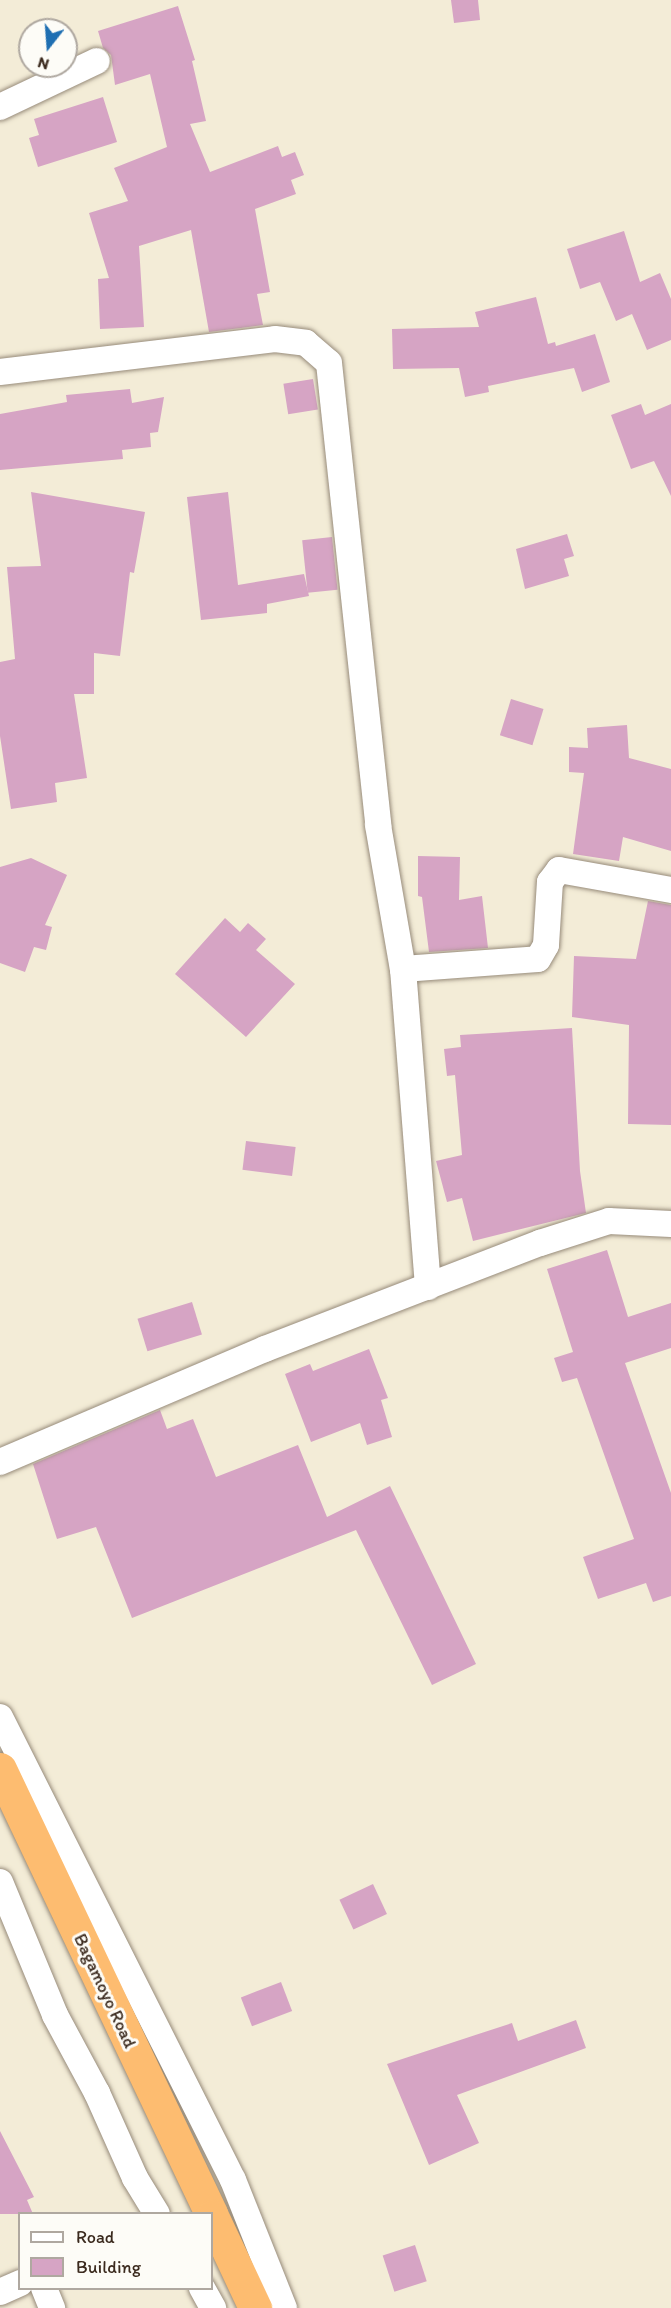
<!DOCTYPE html>
<style>
body{margin:0}
#map{position:relative;width:671px;height:2308px;overflow:hidden;background:#f3ecd7;font-family:Itim,sans-serif}
div>[style]{position:absolute}
[style*='--x']{left:calc(var(--x)*1px);top:calc(var(--y)*1px);width:calc(var(--w)*1px);rotate:calc(var(--a)*1deg)}
.building>*{inset:0;background:#d6a4c4;transform-origin:0 0}
.roads{filter:drop-shadow(0 0 2px #978b7a) drop-shadow(0 0 2px #978b7a)}
.minor>*{height:26px;margin:-13px;padding:0 13px;transform-origin:13px;border-radius:13px;background:#fff}
.trunk>*{height:33px;margin:-16.5px;padding:0 16.5px;transform-origin:16.5px;border-radius:16.5px;background:#fdbc70}
span{translate:-50% -50%;white-space:nowrap;text-align:center;line-height:1.15;-webkit-text-stroke:6px #fdfcf7;paint-order:stroke}
.street-label{font-size:18px;color:#3b2a1e}
.legend{position:absolute;left:18px;top:2212px;width:195px;height:78px;box-sizing:border-box;background:#fdfcf7;border:2px solid #afa8a0;margin:0;padding:8px 10px;list-style:none;font-size:18px;color:#3b2a1e}
.legend li{display:flex;align-items:center;gap:12px;height:30px}
.legend b{width:30px;border:2px solid #afa8a0}
.north{position:absolute;left:18px;top:18px;width:60px;height:60px;box-sizing:border-box;background:#fdfcf7;border:2px solid #afa8a0;border-radius:50%;rotate:197deg;font-size:16px;font-weight:700;line-height:24px;text-align:center;color:#3b2a1e}
.north::after{content:'';display:block;margin:auto;width:21px;height:27px;background:#1f6fb2;clip-path:polygon(50% 0,100% 100%,50% 72%,0 100%)}
</style>
<div id="map">
<div class="building">
<div style="clip-path:polygon(451px 0,478px 0,480px 20px,454px 23px)"></div>
<div style="clip-path:polygon(178px 6px,195px 60px,192px 61px,206px 121px,190px 124px,210px 172px,278px 146px,282px 157px,295px 152px,304px 175px,291px 180px,296px 194px,255px 209px,270px 292px,257px 294px,263px 325px,209px 332px,191px 230px,139px 246px,144px 327px,100px 329px,98px 279px,109px 278px,89px 213px,128px 201px,114px 168px,167px 147px,150px 74px,115px 85px,111px 55px,103px 48px,98px 31px)"></div>
<div style="clip-path:polygon(103px 97px,117px 142px,38px 167px,29px 138px,39px 135px,34px 119px)"></div>
<div style="clip-path:polygon(624px 231px,640px 282px,660px 273px,671px 299px,671px 340px,647px 350px,632px 314px,616px 321px,600px 282px,580px 289px,567px 249px)"></div>
<div style="clip-path:polygon(536px 297px,548px 344px,555px 342px,556px 346px,595px 334px,610px 382px,582px 392px,574px 368px,488px 386px,489px 392px,465px 397px,459px 368px,393px 369px,392px 329px,479px 327px,475px 312px)"></div>
<div style="left:313px;top:379px;width:31px;height:30px;rotate:81deg"></div>
<div style="clip-path:polygon(130px 389px,132px 403px,164px 397px,158px 432px,150px 433px,151px 447px,122px 450px,123px 459px,0 470px,0 414px,67px 402px,66px 395px)"></div>
<div style="clip-path:polygon(641px 404px,645px 415px,671px 404px,671px 496px,654px 461px,631px 469px,611px 415px)"></div>
<div style="clip-path:polygon(31px 492px,145px 512px,134px 573px,130px 572px,120px 656px,94px 653px,94px 694px,74px 694px,87px 778px,55px 783px,57px 802px,11px 809px,0 736px,0 662px,15px 659px,7px 567px,41px 566px)"></div>
<div style="clip-path:polygon(228px 492px,238px 585px,304px 574px,309px 596px,267px 604px,267px 613px,201px 620px,187px 497px)"></div>
<div style="clip-path:polygon(567px 534px,574px 556px,564px 559px,569px 576px,525px 589px,516px 549px)"></div>
<div style="left:332px;top:537px;width:53px;height:30px;rotate:84deg"></div>
<div style="left:511px;top:699px;width:34px;height:38px;rotate:17deg"></div>
<div style="clip-path:polygon(627px 725px,629px 758px,671px 769px,671px 851px,623px 837px,619px 861px,573px 854px,584px 773px,569px 772px,569px 747px,588px 748px,587px 728px)"></div>
<div style="clip-path:polygon(418px 856px,460px 857px,459px 900px,482px 896px,488px 948px,429px 952px,422px 897px,418px 896px)"></div>
<div style="clip-path:polygon(31px 858px,67px 875px,45px 925px,52px 927px,46px 950px,34px 947px,25px 972px,0 963px,0 867px)"></div>
<div style="clip-path:polygon(648px 901px,671px 905px,671px 1125px,628px 1124px,629px 1025px,572px 1017px,574px 956px,636px 959px)"></div>
<div style="clip-path:polygon(225px 918px,240px 932px,248px 923px,266px 939px,256px 950px,295px 984px,246px 1037px,175px 974px)"></div>
<div style="clip-path:polygon(572px 1028px,580px 1171px,586px 1213px,473px 1241px,462px 1198px,447px 1202px,436px 1161px,462px 1155px,455px 1075px,447px 1076px,444px 1049px,461px 1047px,460px 1035px)"></div>
<div style="left:246px;top:1141px;width:50px;height:29px;rotate:7deg"></div>
<div style="clip-path:polygon(607px 1250px,628px 1317px,671px 1303px,671px 1348px,625px 1363px,671px 1493px,671px 1596px,653px 1602px,646px 1583px,598px 1599px,583px 1557px,634px 1539px,577px 1378px,562px 1382px,554px 1358px,573px 1352px,547px 1269px)"></div>
<div style="left:192px;top:1302px;width:34px;height:57px;rotate:73deg"></div>
<div style="clip-path:polygon(369px 1349px,388px 1398px,381px 1400px,392px 1437px,367px 1445px,360px 1423px,311px 1442px,285px 1374px,310px 1364px,313px 1371px)"></div>
<div style="clip-path:polygon(160px 1410px,167px 1429px,193px 1419px,216px 1477px,298px 1445px,327px 1517px,390px 1486px,476px 1664px,432px 1685px,356px 1530px,132px 1618px,96px 1527px,57px 1539px,33px 1464px)"></div>
<div style="left:373px;top:1884px;width:33px;height:37px;rotate:65deg"></div>
<div style="left:281px;top:1982px;width:31px;height:43px;rotate:69deg"></div>
<div style="clip-path:polygon(576px 2020px,586px 2048px,457px 2095px,479px 2143px,429px 2165px,387px 2064px,512px 2023px,518px 2041px)"></div>
<div style="clip-path:polygon(0 2131px,34px 2197px,27px 2200px,33px 2214px,0 2214px)"></div>
<div style="left:415px;top:2245px;width:38px;height:34px;rotate:72deg"></div>
</div>
<div class="roads">
<div class="minor">
<div style="--x:0;--y:107;--w:107;--a:-25.4"></div>
<div style="--x:0;--y:372;--w:277;--a:-6.8"></div>
<div style="--x:275;--y:339;--w:31;--a:7"></div>
<div style="--x:306;--y:343;--w:30;--a:41"></div>
<div style="--x:329;--y:363;--w:465;--a:83.9"></div>
<div style="--x:378;--y:825;--w:146;--a:80.2"></div>
<div style="--x:403;--y:969;--w:319;--a:85.5"></div>
<div style="--x:403;--y:969;--w:135;--a:-4.2"></div>
<div style="--x:538;--y:959;--w:16;--a:-60"></div>
<div style="--x:546;--y:945;--w:63;--a:-86.4"></div>
<div style="--x:550;--y:882;--w:15;--a:-53"></div>
<div style="--x:559;--y:870;--w:114;--a:10.1"></div>
<div style="--x:0;--y:1462;--w:288;--a:-23.1"></div>
<div style="--x:265;--y:1349;--w:295;--a:-21.1"></div>
<div style="--x:540;--y:1243;--w:72;--a:-17.7"></div>
<div style="--x:609;--y:1221;--w:62;--a:2.8"></div>
<div style="--x:0;--y:1717;--w:518;--a:63.29"></div>
<div style="--x:233;--y:2180;--w:138;--a:68.3"></div>
<div style="--x:0;--y:1882;--w:144;--a:67.5"></div>
<div style="--x:55;--y:2015;--w:89;--a:61.7"></div>
<div style="--x:97;--y:2093;--w:93;--a:65.9"></div>
<div style="--x:135;--y:2178;--w:42;--a:58.6"></div>
<div style="--x:44;--y:2288;--w:22;--a:68"></div>
<div style="--x:202;--y:2288;--w:23;--a:61"></div>
<div style="--x:0;--y:2292;--w:22;--a:-24"></div>
</div>
<div class="trunk">
<div style="--x:0;--y:1769;--w:492;--a:64.6"></div>
<div style="--x:212;--y:2216;--w:102;--a:64.9"></div>
</div>
</div>
<div class="street-label">
<span style="left:105px;top:1991px;rotate:65deg">Bagamoyo Road</span>
</div>
<ul class="legend">
<li><b style="height:8px;background:#fff"></b>Road</li>
<li><b style="height:16px;background:#d6a4c4"></b>Building</li>
</ul>
<div class="north">N</div>
</div>
